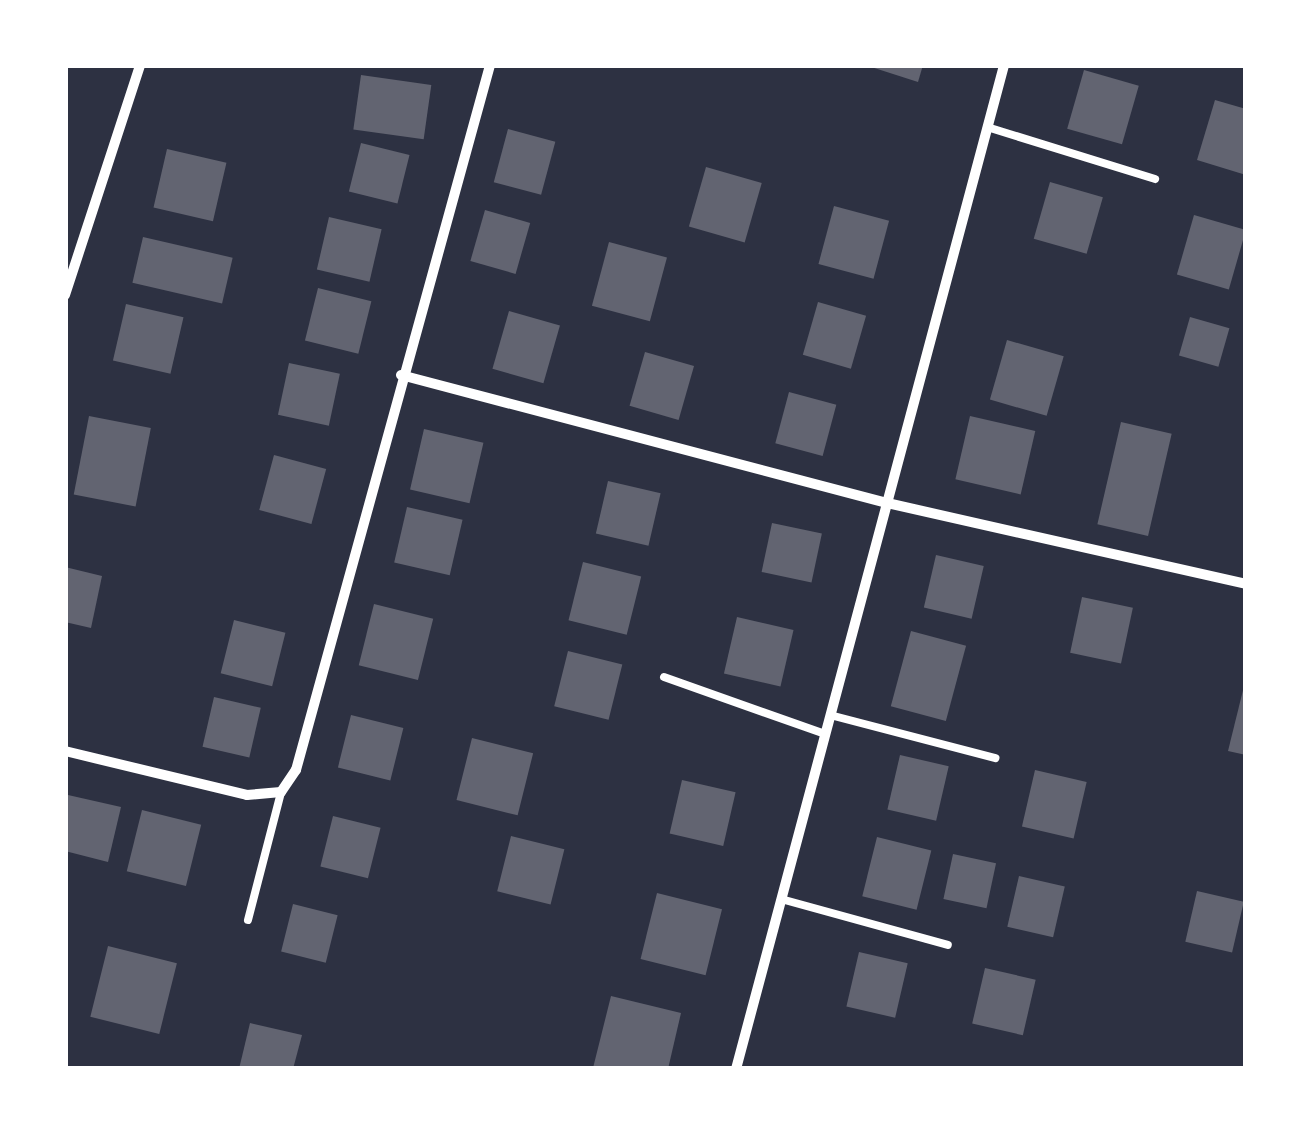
<!DOCTYPE html>
<style>
body{margin:0}
#map{position:relative;width:1311px;height:1134px;overflow:hidden;background:#2d3142;font-family:Montserrat,sans-serif}
div>[style]{position:absolute}
[style*='--x']{left:calc(var(--x)*1px);top:calc(var(--y)*1px);width:calc(var(--w)*1px);rotate:calc(var(--a)*1deg)}
.building>*{inset:0;background:#626471;transform-origin:0 0}
.service>*{height:8px;margin:-4px;padding:0 4px;transform-origin:4px;border-radius:4px;background:#fff}
.minor>*{height:10px;margin:-5px;padding:0 5px;transform-origin:5px;border-radius:5px;background:#fff}
span{translate:-50% -50%;white-space:nowrap;text-align:center;line-height:1.15;-webkit-text-stroke:10px #fff;paint-order:stroke}
.frame{position:absolute;inset:0;border:68px solid #fff;pointer-events:none}
</style>
<div id="map">
<div class="building">
<div style="clip-path:polygon(865px 65px,923px 65px,918px 82px)"></div>
<div style="left:1084px;top:70px;width:57px;height:61px;rotate:16deg"></div>
<div style="left:361px;top:75px;width:71px;height:55px;rotate:8deg"></div>
<div style="clip-path:polygon(1215px 100px,1246px 109px,1246px 175px,1197px 160px)"></div>
<div style="left:508px;top:129px;width:49px;height:55px;rotate:15deg"></div>
<div style="left:361px;top:143px;width:50px;height:50px;rotate:14deg"></div>
<div style="left:167px;top:149px;width:61px;height:60px;rotate:13deg"></div>
<div style="left:706px;top:167px;width:58px;height:62px;rotate:16deg"></div>
<div style="left:1050px;top:182px;width:55px;height:59px;rotate:16deg"></div>
<div style="left:834px;top:206px;width:57px;height:60px;rotate:15deg"></div>
<div style="left:485px;top:210px;width:47px;height:53px;rotate:16deg"></div>
<div style="left:1194px;top:215px;width:54px;height:62px;rotate:16deg"></div>
<div style="left:329px;top:217px;width:54px;height:54px;rotate:13deg"></div>
<div style="left:143px;top:237px;width:92px;height:47px;rotate:13deg"></div>
<div style="left:609px;top:242px;width:60px;height:66px;rotate:15deg"></div>
<div style="left:318px;top:288px;width:55px;height:54px;rotate:14deg"></div>
<div style="left:818px;top:302px;width:50px;height:55px;rotate:16deg"></div>
<div style="left:126px;top:304px;width:59px;height:58px;rotate:13deg"></div>
<div style="left:509px;top:311px;width:53px;height:60px;rotate:16deg"></div>
<div style="left:1190px;top:317px;width:41px;height:40px;rotate:16deg"></div>
<div style="left:1007px;top:340px;width:59px;height:62px;rotate:16deg"></div>
<div style="left:645px;top:352px;width:51px;height:56px;rotate:16deg"></div>
<div style="left:289px;top:363px;width:52px;height:53px;rotate:12deg"></div>
<div style="left:789px;top:392px;width:49px;height:53px;rotate:15deg"></div>
<div style="left:89px;top:416px;width:63px;height:80px;rotate:11deg"></div>
<div style="left:970px;top:416px;width:67px;height:65px;rotate:13deg"></div>
<div style="left:1121px;top:422px;width:52px;height:105px;rotate:13deg"></div>
<div style="left:424px;top:429px;width:61px;height:62px;rotate:13deg"></div>
<div style="left:274px;top:455px;width:54px;height:57px;rotate:15deg"></div>
<div style="left:608px;top:481px;width:54px;height:54px;rotate:13deg"></div>
<div style="left:407px;top:507px;width:57px;height:57px;rotate:13deg"></div>
<div style="left:772px;top:523px;width:51px;height:50px;rotate:12deg"></div>
<div style="left:936px;top:555px;width:49px;height:54px;rotate:13deg"></div>
<div style="left:583px;top:562px;width:60px;height:60px;rotate:14deg"></div>
<div style="clip-path:polygon(65px 567px,102px 576px,91px 628px,65px 622px)"></div>
<div style="left:1082px;top:597px;width:52px;height:57px;rotate:12deg"></div>
<div style="left:374px;top:604px;width:61px;height:63px;rotate:14deg"></div>
<div style="left:737px;top:617px;width:58px;height:58px;rotate:13deg"></div>
<div style="left:234px;top:620px;width:53px;height:55px;rotate:14deg"></div>
<div style="left:911px;top:631px;width:57px;height:78px;rotate:15deg"></div>
<div style="left:568px;top:651px;width:56px;height:57px;rotate:14deg"></div>
<div style="clip-path:polygon(1245px 682px,1246px 682px,1246px 755px,1228px 751px)"></div>
<div style="left:214px;top:697px;width:48px;height:51px;rotate:13deg"></div>
<div style="left:351px;top:715px;width:54px;height:54px;rotate:14deg"></div>
<div style="left:472px;top:738px;width:63px;height:64px;rotate:14deg"></div>
<div style="left:900px;top:755px;width:50px;height:56px;rotate:13deg"></div>
<div style="left:1035px;top:770px;width:53px;height:58px;rotate:13deg"></div>
<div style="left:682px;top:780px;width:55px;height:55px;rotate:13deg"></div>
<div style="clip-path:polygon(68px 795px,121px 807px,108px 862px,65px 851px)"></div>
<div style="left:142px;top:810px;width:61px;height:63px;rotate:14deg"></div>
<div style="left:333px;top:816px;width:49px;height:52px;rotate:14deg"></div>
<div style="left:511px;top:836px;width:55px;height:57px;rotate:14deg"></div>
<div style="left:877px;top:837px;width:56px;height:61px;rotate:14deg"></div>
<div style="left:953px;top:854px;width:44px;height:46px;rotate:12deg"></div>
<div style="left:1019px;top:876px;width:47px;height:52px;rotate:13deg"></div>
<div style="left:1197px;top:891px;width:48px;height:52px;rotate:13deg"></div>
<div style="left:657px;top:893px;width:67px;height:68px;rotate:14deg"></div>
<div style="left:293px;top:904px;width:46px;height:49px;rotate:14deg"></div>
<div style="left:108px;top:946px;width:71px;height:73px;rotate:14deg"></div>
<div style="left:859px;top:952px;width:50px;height:56px;rotate:13deg"></div>
<div style="left:985px;top:968px;width:52px;height:57px;rotate:13deg"></div>
<div style="clip-path:polygon(611px 996px,681px 1013px,668px 1069px,593px 1068px)"></div>
<div style="clip-path:polygon(250px 1023px,302px 1035px,293px 1069px,239px 1069px)"></div>
</div>
<div class="service">
<div style="--x:987;--y:127;--w:176;--a:17.2"></div>
<div style="--x:664;--y:677;--w:171;--a:19.5"></div>
<div style="--x:830;--y:715;--w:171;--a:14.6"></div>
<div style="--x:781;--y:899;--w:173;--a:15.4"></div>
<div style="--x:248;--y:920;--w:132;--a:-75.5"></div>
</div>
<div class="minor">
<div style="--x:65;--y:295;--w:242;--a:-71.9"></div>
<div style="--x:401;--y:375;--w:503;--a:14.76"></div>
<div style="--x:887;--y:503;--w:368;--a:12.7"></div>
<div style="--x:65;--y:751;--w:187;--a:13.6"></div>
<div style="--x:247;--y:795;--w:34;--a:-5"></div>
<div style="--x:281;--y:792;--w:27;--a:-56"></div>
<div style="--x:296;--y:770;--w:731;--a:-74.61"></div>
<div style="--x:736;--y:1069;--w:1039;--a:-75.05"></div>
</div>
<div class="frame"></div>
</div>
